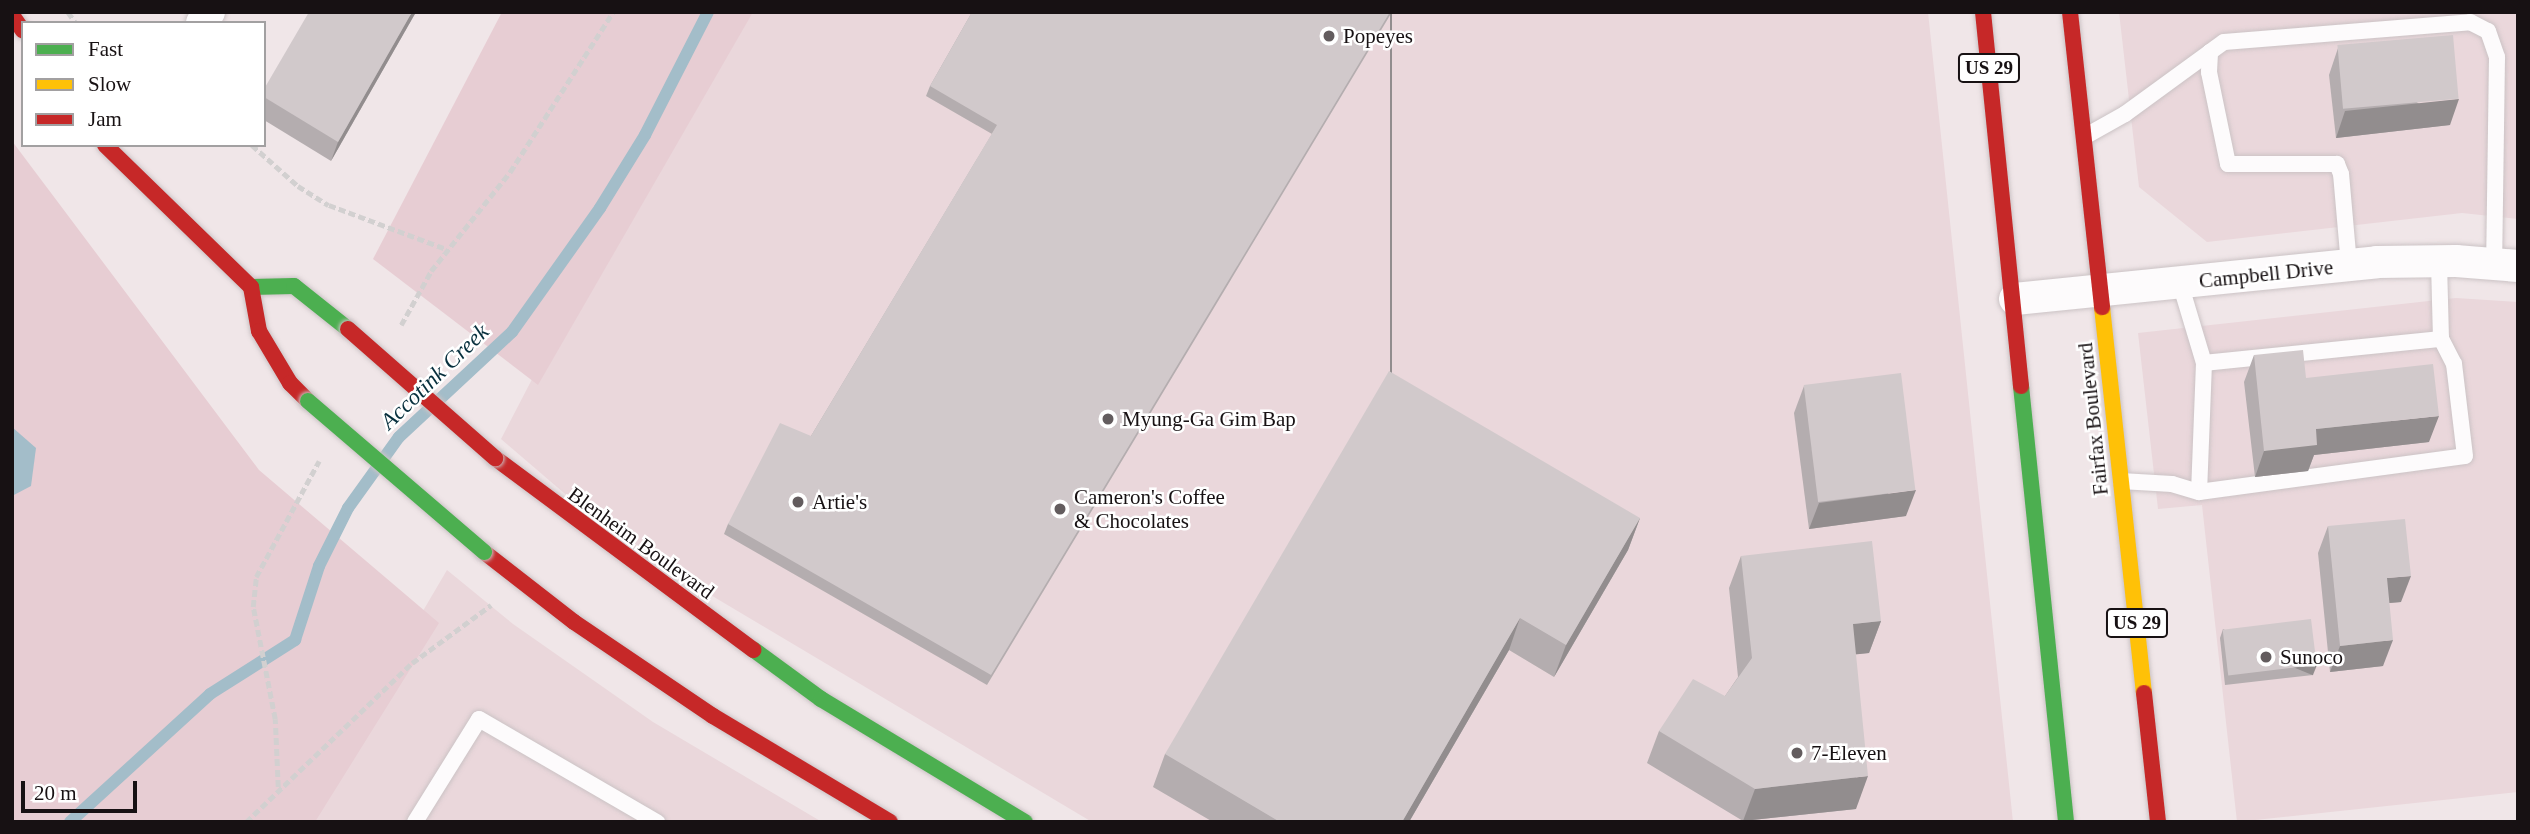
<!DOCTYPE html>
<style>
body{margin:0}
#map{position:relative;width:2530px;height:834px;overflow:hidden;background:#f0e6e8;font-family:"Times New Roman",serif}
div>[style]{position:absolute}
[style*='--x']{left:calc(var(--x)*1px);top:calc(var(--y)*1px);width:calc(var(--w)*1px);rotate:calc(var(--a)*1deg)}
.built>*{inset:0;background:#ead7db}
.green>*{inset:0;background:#e7cdd3}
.water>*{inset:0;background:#a3bdc9}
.stream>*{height:12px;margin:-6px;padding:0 6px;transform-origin:6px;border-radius:6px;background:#a3bdc9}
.path>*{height:4.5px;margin-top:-2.25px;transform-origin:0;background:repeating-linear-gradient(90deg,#d2d0d0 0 7px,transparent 0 10.5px)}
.roads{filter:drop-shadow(0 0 2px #cbc3c5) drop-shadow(0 0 2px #cbc3c5)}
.lane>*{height:16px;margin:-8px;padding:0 8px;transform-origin:8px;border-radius:8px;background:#fdfbfc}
.street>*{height:32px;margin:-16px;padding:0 16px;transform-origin:16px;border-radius:16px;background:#fdfbfc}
.fast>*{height:16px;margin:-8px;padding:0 8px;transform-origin:8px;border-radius:8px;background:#4caf50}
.slow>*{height:16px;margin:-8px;padding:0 8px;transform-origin:8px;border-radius:8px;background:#ffc107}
.jam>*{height:16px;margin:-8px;padding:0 8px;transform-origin:8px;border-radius:8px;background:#c62828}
.bridges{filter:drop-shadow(0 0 2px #cbc3c5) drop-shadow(0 0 2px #cbc3c5)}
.fast-bridge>*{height:16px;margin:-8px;padding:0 8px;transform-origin:8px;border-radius:8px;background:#4caf50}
.jam-bridge>*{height:16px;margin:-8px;padding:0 8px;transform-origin:8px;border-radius:8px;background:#c62828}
.wall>*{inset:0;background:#b4adaf}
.shaded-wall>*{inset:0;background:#928d8e;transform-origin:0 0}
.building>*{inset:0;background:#d1c9cb;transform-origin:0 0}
.dots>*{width:19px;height:19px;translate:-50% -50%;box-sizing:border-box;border:4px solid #fff;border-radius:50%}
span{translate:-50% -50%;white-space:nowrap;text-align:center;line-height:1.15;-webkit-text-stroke:5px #fff;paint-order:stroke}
.shield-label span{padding:2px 5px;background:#fff;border:2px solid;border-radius:5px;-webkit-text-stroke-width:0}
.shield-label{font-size:19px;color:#171113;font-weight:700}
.poi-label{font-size:21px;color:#171113}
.left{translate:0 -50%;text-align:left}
.street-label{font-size:21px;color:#171113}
.water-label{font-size:23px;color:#072f3d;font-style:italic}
.frame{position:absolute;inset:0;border:14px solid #171113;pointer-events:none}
.legend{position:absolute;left:21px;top:21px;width:245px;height:126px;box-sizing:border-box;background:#fff;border:2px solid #a2a0a1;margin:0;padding:9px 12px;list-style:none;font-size:21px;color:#171113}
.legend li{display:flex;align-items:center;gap:14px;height:35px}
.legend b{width:35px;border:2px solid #a2a0a1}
.scale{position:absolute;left:21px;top:781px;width:116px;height:32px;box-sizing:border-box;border:4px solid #171113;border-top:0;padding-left:9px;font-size:21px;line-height:24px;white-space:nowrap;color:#171113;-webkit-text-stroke:5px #fff;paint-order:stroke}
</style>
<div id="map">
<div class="built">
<div style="clip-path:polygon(714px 12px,1928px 12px,2013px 822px,1092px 822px,620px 541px,501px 439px,640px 171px)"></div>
<div style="clip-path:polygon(2119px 12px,2518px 12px,2518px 219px,2462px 213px,2207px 242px,2139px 187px)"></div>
<div style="clip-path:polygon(2456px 298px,2518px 302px,2518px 792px,2237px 822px,2202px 505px,2158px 509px,2138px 333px)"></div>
<div style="clip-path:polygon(447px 570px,513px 624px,653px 722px,822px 822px,299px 822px)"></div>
</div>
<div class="green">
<div style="clip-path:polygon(502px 12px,753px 12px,538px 385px,373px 259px)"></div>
<div style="clip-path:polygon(12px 141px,259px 470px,439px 623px,315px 822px,12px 822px)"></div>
</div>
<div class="water">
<div style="clip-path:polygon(12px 427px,36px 448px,31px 486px,12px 496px)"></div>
</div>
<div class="stream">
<div style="--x:70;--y:822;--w:190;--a:-42.4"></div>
<div style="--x:210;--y:694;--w:101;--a:-32.4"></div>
<div style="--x:295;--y:640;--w:78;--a:-72"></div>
<div style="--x:319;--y:566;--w:65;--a:-63.4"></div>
<div style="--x:348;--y:508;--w:87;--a:-54.3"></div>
<div style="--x:399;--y:437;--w:154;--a:-42.9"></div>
<div style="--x:512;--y:332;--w:152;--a:-54.6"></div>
<div style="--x:600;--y:208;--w:86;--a:-58.3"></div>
<div style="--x:645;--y:135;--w:138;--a:-62.9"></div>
</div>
<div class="path">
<div style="--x:68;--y:12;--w:14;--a:54"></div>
<div style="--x:252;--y:145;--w:62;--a:41.7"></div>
<div style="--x:298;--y:186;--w:36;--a:32"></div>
<div style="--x:329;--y:205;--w:125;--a:20.6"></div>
<div style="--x:401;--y:325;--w:62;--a:-60.9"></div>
<div style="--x:431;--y:271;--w:127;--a:-51.4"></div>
<div style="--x:510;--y:172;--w:190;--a:-57.2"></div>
<div style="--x:278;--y:787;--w:68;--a:-92.5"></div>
<div style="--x:275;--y:719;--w:114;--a:-101.1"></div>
<div style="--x:253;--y:607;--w:30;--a:-84"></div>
<div style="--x:256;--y:577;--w:132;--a:-61.5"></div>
<div style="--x:246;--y:822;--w:230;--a:-43.8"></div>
<div style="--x:412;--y:663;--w:98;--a:-36.3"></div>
</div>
<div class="roads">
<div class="lane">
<div style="--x:2084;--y:137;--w:47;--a:-29.3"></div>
<div style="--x:2125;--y:114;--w:105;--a:-36.1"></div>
<div style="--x:2349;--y:265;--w:91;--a:-95"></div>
<div style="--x:2341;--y:174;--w:11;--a:-112"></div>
<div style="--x:2337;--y:164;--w:109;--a:180"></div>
<div style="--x:2228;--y:164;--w:94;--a:-101.7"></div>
<div style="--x:2209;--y:72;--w:20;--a:-87"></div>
<div style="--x:2210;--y:52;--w:17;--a:-36"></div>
<div style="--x:2224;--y:42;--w:247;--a:-4.6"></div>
<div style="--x:2470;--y:22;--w:20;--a:27"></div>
<div style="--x:2488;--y:31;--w:28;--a:71"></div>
<div style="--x:2497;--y:57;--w:207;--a:90.8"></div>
<div style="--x:2180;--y:283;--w:84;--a:73.3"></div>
<div style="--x:2204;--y:363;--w:129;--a:92.2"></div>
<div style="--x:2204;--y:363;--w:238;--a:-5.8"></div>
<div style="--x:2121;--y:481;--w:51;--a:3.4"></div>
<div style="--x:2172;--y:484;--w:28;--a:17"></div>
<div style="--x:2199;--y:492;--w:268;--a:-7.7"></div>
<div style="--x:2465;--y:456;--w:93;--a:-96.8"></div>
<div style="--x:2454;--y:364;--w:28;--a:-117"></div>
<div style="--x:2441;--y:339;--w:78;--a:-91.5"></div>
<div style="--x:415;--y:822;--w:121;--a:-58.1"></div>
<div style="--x:479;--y:719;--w:206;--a:30.1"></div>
</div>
<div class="street">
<div style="--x:202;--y:23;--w:13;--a:-58"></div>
<div style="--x:2015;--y:299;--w:364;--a:-5.8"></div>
<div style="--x:2377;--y:262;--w:79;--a:-0.7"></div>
<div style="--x:2456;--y:261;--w:62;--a:4.6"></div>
</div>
<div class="fast">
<div style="--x:251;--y:287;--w:43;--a:-1.3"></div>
<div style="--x:294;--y:286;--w:69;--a:38.5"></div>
<div style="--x:2021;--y:386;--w:438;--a:84.1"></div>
<div style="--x:754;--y:650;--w:83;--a:36.2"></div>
<div style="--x:821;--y:699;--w:238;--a:31.1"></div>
</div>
<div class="slow">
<div style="--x:2102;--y:307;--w:388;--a:83.8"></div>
</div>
<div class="jam">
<div style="--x:1983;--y:12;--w:376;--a:84.2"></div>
<div style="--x:2070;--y:12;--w:297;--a:83.8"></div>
<div style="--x:12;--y:15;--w:19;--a:55"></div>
<div style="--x:105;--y:145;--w:204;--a:44.2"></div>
<div style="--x:251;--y:287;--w:45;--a:79.7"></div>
<div style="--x:259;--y:331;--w:61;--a:59.2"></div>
<div style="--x:290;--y:383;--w:25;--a:45"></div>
<div style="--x:495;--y:458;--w:322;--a:36.6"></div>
<div style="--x:484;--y:552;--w:114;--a:37.9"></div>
<div style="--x:574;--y:622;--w:168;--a:34.1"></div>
<div style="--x:713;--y:716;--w:206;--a:30.9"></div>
<div style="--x:2144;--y:693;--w:130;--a:83.8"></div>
</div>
</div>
<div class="bridges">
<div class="fast-bridge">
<div style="--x:308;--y:401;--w:232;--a:40.6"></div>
</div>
<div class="jam-bridge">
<div style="--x:348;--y:329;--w:196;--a:41.3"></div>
</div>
</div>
<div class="wall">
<div style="clip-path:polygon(416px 12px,331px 161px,264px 120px,264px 89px)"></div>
<div style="clip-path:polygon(972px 12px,1392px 12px,987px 685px,724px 534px,728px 524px,811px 436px,992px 134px,926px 96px,930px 86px)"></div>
<div style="clip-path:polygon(2338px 48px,2450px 125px,2336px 138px,2329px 75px)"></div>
<div style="clip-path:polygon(2254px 355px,2306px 378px,2429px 442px,2314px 455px,2308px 471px,2255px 477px,2244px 382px)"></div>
<div style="clip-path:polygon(1804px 386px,1906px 516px,1809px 529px,1794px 413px)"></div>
<div style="clip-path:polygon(1640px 518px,1628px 550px,1554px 677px,1509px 650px,1409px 822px,1213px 822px,1153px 787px,1165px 754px)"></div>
<div style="clip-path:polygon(2328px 526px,2401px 602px,2389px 603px,2383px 666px,2330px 672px,2318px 553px)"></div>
<div style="clip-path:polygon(1741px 556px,1881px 621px,1869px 653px,1856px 654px,1856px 809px,1743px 821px,1647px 763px,1659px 731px,1725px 696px,1738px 677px,1729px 588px)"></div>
<div style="clip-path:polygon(2223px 629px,2313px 675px,2225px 685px,2220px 638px)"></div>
</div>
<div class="shaded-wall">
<div style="clip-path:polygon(412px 12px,416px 12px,331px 161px,338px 142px)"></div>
<div style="left:1390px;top:12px;width:2px;height:774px"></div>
<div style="clip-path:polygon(2459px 99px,2450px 125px,2336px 138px,2345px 111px)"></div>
<div style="clip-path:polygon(2439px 416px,2429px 442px,2314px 455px,2308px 471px,2255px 477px,2264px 451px,2316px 429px)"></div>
<div style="clip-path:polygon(1916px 490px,1906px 516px,1809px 529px,1819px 503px)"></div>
<div style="clip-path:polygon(1640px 518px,1628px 550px,1554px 677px,1566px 645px)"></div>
<div style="clip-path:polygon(2411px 576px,2401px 602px,2377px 604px,2387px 578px)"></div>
<div style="clip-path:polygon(1520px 618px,1509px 650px,1409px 822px,1402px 822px)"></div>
<div style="clip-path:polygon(1881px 621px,1869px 653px,1841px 656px,1853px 624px)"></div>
<div style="clip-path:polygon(2393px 640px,2383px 666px,2330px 672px,2340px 646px)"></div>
<div style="left:2317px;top:665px;width:11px;height:89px;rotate:112deg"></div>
<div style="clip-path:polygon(1868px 776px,1856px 809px,1743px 821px,1755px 789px)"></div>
</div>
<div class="building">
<div style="clip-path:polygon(309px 12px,412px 12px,338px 142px,264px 97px,264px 89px)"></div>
<div style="clip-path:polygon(972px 12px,1390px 12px,991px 675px,728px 524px,780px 423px,811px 436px,997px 125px,930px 86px)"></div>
<div style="left:2453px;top:35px;width:64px;height:116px;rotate:85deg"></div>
<div style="clip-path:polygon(2303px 350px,2306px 378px,2433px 364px,2439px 416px,2316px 429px,2317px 445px,2264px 451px,2254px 355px)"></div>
<div style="clip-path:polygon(1389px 371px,1640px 518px,1566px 645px,1520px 618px,1402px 822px,1280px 822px,1165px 754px)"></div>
<div style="left:1901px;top:373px;width:118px;height:98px;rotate:83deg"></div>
<div style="clip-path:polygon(2405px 519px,2411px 576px,2387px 578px,2393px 640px,2340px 646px,2328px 526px)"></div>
<div style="clip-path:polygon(1872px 541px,1881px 621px,1853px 624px,1868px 776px,1755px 789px,1659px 731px,1693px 679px,1725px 696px,1752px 658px,1741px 556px)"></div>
<div style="left:2311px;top:619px;width:46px;height:89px;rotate:83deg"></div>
</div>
<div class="dots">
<div style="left:1329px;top:36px;background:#635c5e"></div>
<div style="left:1108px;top:419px;background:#635c5e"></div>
<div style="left:798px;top:502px;background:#635c5e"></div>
<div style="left:1060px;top:509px;background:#635c5e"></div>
<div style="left:2266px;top:657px;background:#635c5e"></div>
<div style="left:1797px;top:753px;background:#635c5e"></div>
</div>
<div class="shield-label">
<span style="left:1989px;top:68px">US 29</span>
<span style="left:2137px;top:623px">US 29</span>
</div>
<div class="poi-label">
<span class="left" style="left:1343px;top:36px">Popeyes</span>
<span class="left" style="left:1122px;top:419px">Myung-Ga Gim Bap</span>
<span class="left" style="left:1074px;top:509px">Cameron's Coffee<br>&amp; Chocolates</span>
<span class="left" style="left:812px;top:502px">Artie's</span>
<span class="left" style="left:2280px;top:657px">Sunoco</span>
<span class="left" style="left:1811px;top:753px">7-Eleven</span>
</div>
<div class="street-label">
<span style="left:2266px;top:274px;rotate:-6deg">Campbell Drive</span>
<span style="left:2093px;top:419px;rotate:-96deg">Fairfax Boulevard</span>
<span style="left:641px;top:543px;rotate:36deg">Blenheim Boulevard</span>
</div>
<div class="water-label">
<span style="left:435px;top:377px;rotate:-44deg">Accotink Creek</span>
</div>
<div class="frame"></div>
<ul class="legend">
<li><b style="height:9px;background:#4caf50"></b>Fast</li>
<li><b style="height:9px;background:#ffc107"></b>Slow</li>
<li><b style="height:9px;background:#c62828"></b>Jam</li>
</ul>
<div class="scale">20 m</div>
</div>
